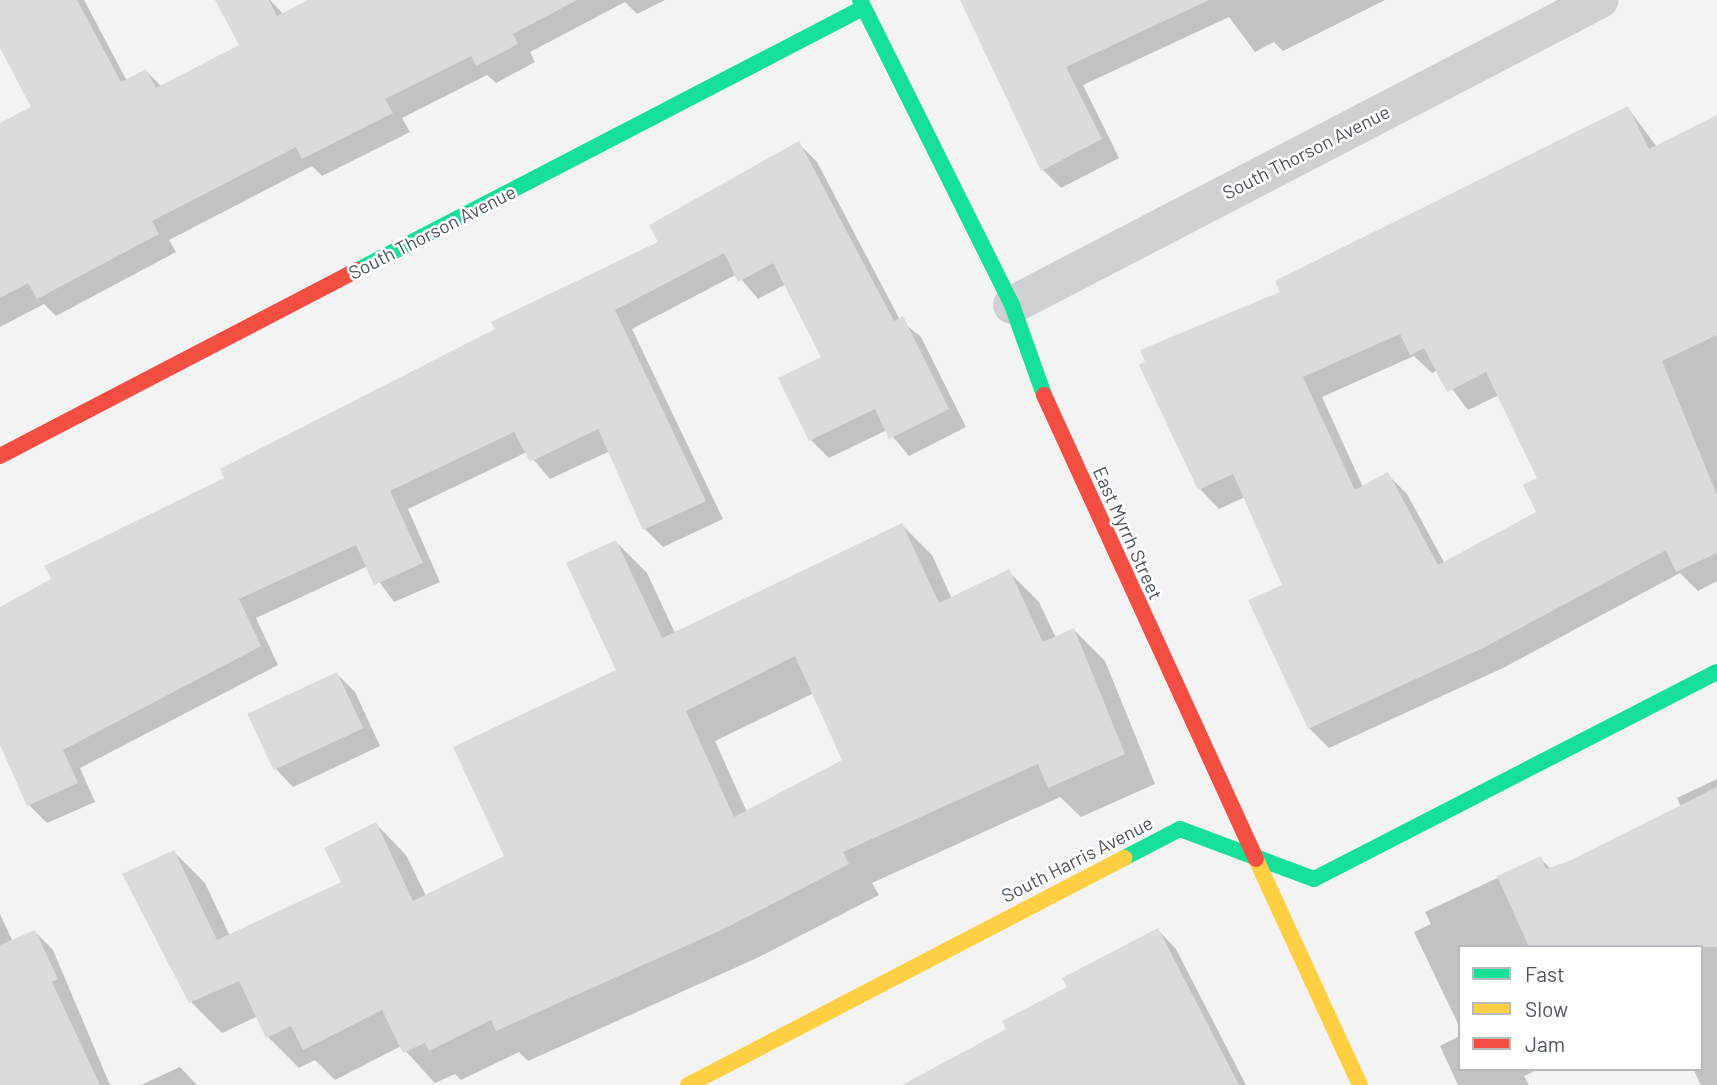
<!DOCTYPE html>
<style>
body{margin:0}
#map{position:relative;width:1717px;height:1085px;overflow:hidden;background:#f3f3f3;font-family:Barlow,sans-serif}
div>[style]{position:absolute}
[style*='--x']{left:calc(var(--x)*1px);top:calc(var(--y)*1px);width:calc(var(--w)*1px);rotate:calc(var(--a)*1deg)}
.shadow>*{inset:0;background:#0003}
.building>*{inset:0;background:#dadbdd;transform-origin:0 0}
.street>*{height:38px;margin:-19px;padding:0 19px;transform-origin:19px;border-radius:19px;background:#ced0d3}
.fast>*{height:16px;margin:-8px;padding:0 8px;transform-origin:8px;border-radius:8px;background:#16e098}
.slow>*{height:16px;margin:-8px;padding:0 8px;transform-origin:8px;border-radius:8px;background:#ffcf43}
.jam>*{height:16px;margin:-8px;padding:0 8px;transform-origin:8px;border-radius:8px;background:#f24e42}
span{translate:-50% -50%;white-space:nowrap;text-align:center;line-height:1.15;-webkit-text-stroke:5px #fff;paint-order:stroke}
.street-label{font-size:19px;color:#4a535f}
.legend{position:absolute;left:1458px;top:945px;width:245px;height:126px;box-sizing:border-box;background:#fff;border:2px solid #b7babf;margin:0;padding:9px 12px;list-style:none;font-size:21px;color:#4a535f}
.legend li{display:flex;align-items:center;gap:14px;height:35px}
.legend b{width:35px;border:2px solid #b7babf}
</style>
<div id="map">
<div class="shadow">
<div style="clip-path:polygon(0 0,84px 0,127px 81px,146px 71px,162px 87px,241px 46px,256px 0,270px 0,284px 15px,312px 0,665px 0,637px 14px,625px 2px,530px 52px,535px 62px,496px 83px,487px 75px,402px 118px,410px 132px,322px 176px,312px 166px,169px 240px,176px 252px,56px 316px,44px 304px,0 327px,0 126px,33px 107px,0 45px)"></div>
<div style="clip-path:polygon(961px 0,1385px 0,1283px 51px,1274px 42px,1255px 52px,1229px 17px,1083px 85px,1119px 158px,1061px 188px,1043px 170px)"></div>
<div style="clip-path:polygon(evenodd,1628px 108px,1657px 147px,1717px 117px,1717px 581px,1698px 591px,1680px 573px,1505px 667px,1329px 748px,1309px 728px,1284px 586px,1245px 497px,1219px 509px,1200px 489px,1282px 293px,1628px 108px,1414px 356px,1432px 373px,1438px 370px,1468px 410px,1499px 395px,1540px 479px,1538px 513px,1445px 564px,1407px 494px,1387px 474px,1363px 487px,1322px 397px,1414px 356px)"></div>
<div style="clip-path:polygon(799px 144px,817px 162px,900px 320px,921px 337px,966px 427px,909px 456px,887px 430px,829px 458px,811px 440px,823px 358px,786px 284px,758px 299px,737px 274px,632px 329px,723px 519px,663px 547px,645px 529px,610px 451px,550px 479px,527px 452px,408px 509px,440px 582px,394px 602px,368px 566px,256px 618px,278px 665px,80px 768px,95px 802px,47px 823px,29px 805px,0 741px,0 609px,661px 243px)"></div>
<div style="clip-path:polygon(evenodd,902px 525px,932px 555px,952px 599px,1008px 571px,1039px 602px,1056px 638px,1074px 630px,1105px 661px,1155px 784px,1081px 817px,1060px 797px,872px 883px,879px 895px,759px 957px,528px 1061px,519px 1052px,461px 1080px,455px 1074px,435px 1083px,401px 1046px,335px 1080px,315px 1060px,299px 1068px,268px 1037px,258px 1016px,222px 1033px,191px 1002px,174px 852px,205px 883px,230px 936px,343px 883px,376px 824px,406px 855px,426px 896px,507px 857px,618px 671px,616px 542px,647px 573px,675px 633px,902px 525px,814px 693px,845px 761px,747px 812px,715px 741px,814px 693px)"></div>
<div style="clip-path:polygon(337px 674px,355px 692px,380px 746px,293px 787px,275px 768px)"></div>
<div style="clip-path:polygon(1717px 779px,1717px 1085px,1701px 1085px,1693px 1069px,1701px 1069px,1701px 947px,1460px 947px,1460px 1028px,1414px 932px,1431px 924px,1425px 912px,1540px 858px,1551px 869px,1570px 863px,1681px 807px,1677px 798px)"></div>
<div style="clip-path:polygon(0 914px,13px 942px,35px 932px,53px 950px,110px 1085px,0 1085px)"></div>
<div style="clip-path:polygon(1158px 930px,1176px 949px,1246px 1085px,906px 1085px,1009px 1030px)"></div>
<div style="clip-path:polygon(1460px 1036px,1460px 1069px,1539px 1069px,1524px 1076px,1529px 1085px,1458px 1085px,1440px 1046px)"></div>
<div style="clip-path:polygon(180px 1067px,197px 1085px,141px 1085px)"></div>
</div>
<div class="building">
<div style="clip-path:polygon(0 0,77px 0,121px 82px,146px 69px,156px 88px,239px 45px,215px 0,269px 0,277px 16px,308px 0,577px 0,513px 34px,518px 44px,476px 66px,471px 56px,385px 99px,393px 113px,302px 159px,296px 147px,152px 221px,159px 234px,37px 299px,28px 283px,0 298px,0 123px,31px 107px,0 48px)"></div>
<div style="clip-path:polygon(960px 0,1209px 0,1066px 67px,1102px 139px,1041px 171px)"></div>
<div style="clip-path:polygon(evenodd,1628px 106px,1649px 149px,1717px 115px,1717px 335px,1662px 361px,1717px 495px,1717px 553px,1676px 572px,1666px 550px,1485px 647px,1308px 729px,1248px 600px,1282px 585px,1233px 474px,1198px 490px,1139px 365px,1145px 362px,1140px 350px,1280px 292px,1275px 281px,1628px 106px,1400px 334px,1410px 355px,1424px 348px,1447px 392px,1486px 372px,1537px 478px,1523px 485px,1536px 512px,1438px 565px,1388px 472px,1355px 490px,1303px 377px,1400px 334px)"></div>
<div style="clip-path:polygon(799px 141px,894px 321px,903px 316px,949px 409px,889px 439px,875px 409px,809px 441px,778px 378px,821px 357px,773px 263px,738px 282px,724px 253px,615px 310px,706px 501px,643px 530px,598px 429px,530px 462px,514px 432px,390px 491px,423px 563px,374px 585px,356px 545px,239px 599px,261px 646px,63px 750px,78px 783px,27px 806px,0 745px,0 607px,51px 579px,44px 566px,224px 478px,220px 469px,495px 329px,491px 322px,658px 242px,649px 225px)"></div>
<div style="clip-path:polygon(evenodd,902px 523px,939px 603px,1009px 569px,1043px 642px,1074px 628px,1125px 754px,1048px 788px,1038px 764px,843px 852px,849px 864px,728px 927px,496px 1031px,491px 1020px,429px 1051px,425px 1043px,403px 1053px,382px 1010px,303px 1050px,291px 1026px,266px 1038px,239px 981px,189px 1003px,122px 874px,174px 850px,217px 940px,341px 882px,324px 848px,376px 822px,413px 901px,504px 856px,453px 747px,616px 670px,566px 563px,616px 540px,662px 638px,902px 523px,795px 656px,842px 760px,734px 817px,686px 711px,795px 656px)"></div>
<div style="left:337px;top:672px;width:62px;height:99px;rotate:65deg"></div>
<div style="clip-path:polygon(1717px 787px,1717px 947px,1529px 947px,1497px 876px,1541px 856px,1546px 869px,1569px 861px)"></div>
<div style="clip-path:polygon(1158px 928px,1239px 1085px,902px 1085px,1006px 1029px,1002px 1021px,1067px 987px,1062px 978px)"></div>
<div style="clip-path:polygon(35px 930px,58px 979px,52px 982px,100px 1085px,0 1085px,0 945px)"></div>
</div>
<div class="street">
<div style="--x:1012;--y:305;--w:662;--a:-27.46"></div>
</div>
<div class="fast">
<div style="--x:860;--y:0;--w:341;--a:63.5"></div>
<div style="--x:1012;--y:305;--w:96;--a:70.4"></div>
<div style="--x:358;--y:270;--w:569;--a:-27.42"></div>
<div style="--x:1124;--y:858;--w:63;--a:-27.4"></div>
<div style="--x:1180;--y:829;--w:143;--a:20.5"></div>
<div style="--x:1314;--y:879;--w:453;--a:-27.2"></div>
</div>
<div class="slow">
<div style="--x:1256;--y:859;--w:249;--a:65.3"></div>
<div style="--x:688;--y:1085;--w:492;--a:-27.5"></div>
</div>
<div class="jam">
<div style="--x:1044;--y:395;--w:510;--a:65.44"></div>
<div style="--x:0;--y:456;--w:403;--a:-27.5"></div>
</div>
<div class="street-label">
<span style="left:1306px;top:152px;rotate:-27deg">South Thorson Avenue</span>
<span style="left:432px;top:232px;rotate:-27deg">South Thorson Avenue</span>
<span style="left:1128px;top:533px;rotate:66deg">East Myrrh Street</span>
<span style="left:1077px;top:859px;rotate:-27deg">South Harris Avenue</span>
</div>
<ul class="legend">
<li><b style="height:9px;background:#16e098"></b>Fast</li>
<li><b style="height:9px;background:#ffcf43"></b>Slow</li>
<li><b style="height:9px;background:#f24e42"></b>Jam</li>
</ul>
</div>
